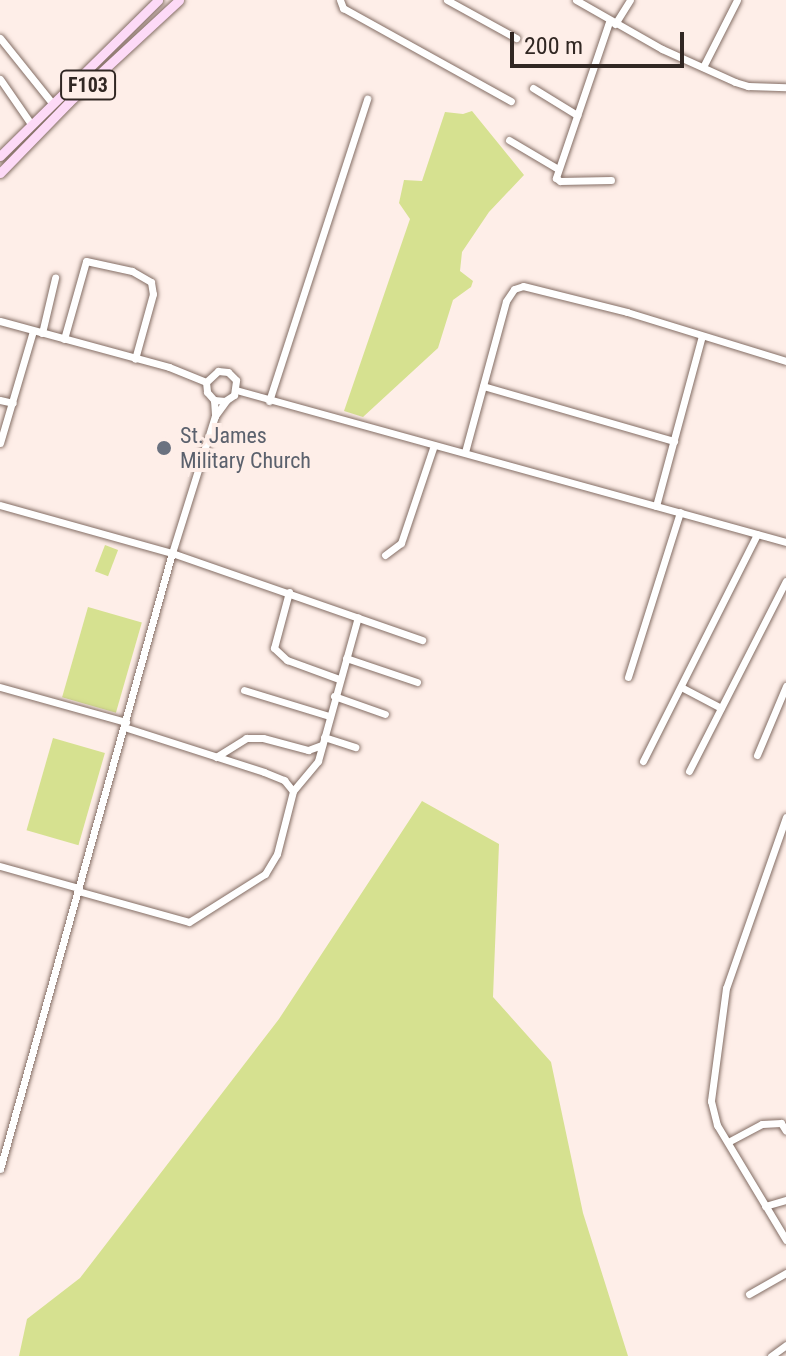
<!DOCTYPE html>
<style>
body{margin:0}
#map{position:relative;width:786px;height:1356px;overflow:hidden;background:#feeee8;font-family:"Roboto Condensed",sans-serif}
div>[style]{position:absolute}
[style*='--x']{left:calc(var(--x)*1px);top:calc(var(--y)*1px);width:calc(var(--w)*1px);rotate:calc(var(--a)*1deg)}
.green>*{inset:0;background:#d6e190;transform-origin:0 0}
.roads{filter:drop-shadow(0 0 2px #836d64) drop-shadow(0 0 2px #836d64)}
.minor>*{height:7px;margin:-3.5px;padding:0 3.5px;transform-origin:3.5px;border-radius:3.5px;background:#fff}
.major>*{height:9px;margin:-4.5px;padding:0 4.5px;transform-origin:4.5px;border-radius:4.5px;background:#fddaf7}
.dots>*{width:22px;height:22px;translate:-50% -50%;box-sizing:border-box;border:4px solid #feeee8;border-radius:50%}
span{translate:-50% -50%;white-space:nowrap;text-align:center;line-height:1.15;-webkit-text-stroke:8px #feeee8;paint-order:stroke}
.shield-label span{padding:2px 6px;background:#feeee8;border:2px solid;border-radius:6px;-webkit-text-stroke-width:0}
.shield-label{font-size:20px;color:#312723;font-weight:700}
.worship-label{font-size:22px;color:#5b616d}
.left{translate:0 -50%;text-align:left}
.scale{position:absolute;left:510px;top:32px;width:174px;height:36px;box-sizing:border-box;border:4px solid #312723;border-top:0;padding-left:10px;font-size:24px;line-height:28px;white-space:nowrap;color:#312723;-webkit-text-stroke:6px #feeee8;paint-order:stroke}
</style>
<div id="map">
<div class="green">
<div style="clip-path:polygon(472px 111px,524px 175px,489px 212px,462px 252px,460px 271px,473px 281px,471px 287px,453px 300px,438px 348px,363px 417px,344px 411px,410px 219px,399px 203px,404px 180px,422px 181px,445px 112px,463px 114px)"></div>
<div style="left:105px;top:545px;width:14px;height:28px;rotate:21deg"></div>
<div style="left:88px;top:607px;width:56px;height:94px;rotate:16deg"></div>
<div style="left:53px;top:738px;width:54px;height:96px;rotate:16deg"></div>
<div style="clip-path:polygon(422px 801px,499px 844px,493px 997px,551px 1062px,583px 1213px,628px 1356px,19px 1356px,27px 1319px,80px 1278px,279px 1019px)"></div>
</div>
<div class="roads">
<div class="minor">
<div style="--x:340;--y:0;--w:9;--a:69"></div>
<div style="--x:343;--y:8;--w:192;--a:29"></div>
<div style="--x:447;--y:0;--w:79;--a:28.8"></div>
<div style="--x:576;--y:0;--w:99;--a:29.7"></div>
<div style="--x:662;--y:49;--w:80;--a:24.3"></div>
<div style="--x:735;--y:82;--w:14;--a:17"></div>
<div style="--x:748;--y:86;--w:38;--a:2"></div>
<div style="--x:609;--y:22;--w:165;--a:108.8"></div>
<div style="--x:556;--y:178;--w:5;--a:37"></div>
<div style="--x:560;--y:181;--w:51;--a:-1.1"></div>
<div style="--x:615;--y:24;--w:28;--a:-58"></div>
<div style="--x:0;--y:38;--w:83;--a:51.3"></div>
<div style="--x:703;--y:67;--w:75;--a:-63.1"></div>
<div style="--x:0;--y:79;--w:55;--a:55.4"></div>
<div style="--x:533;--y:88;--w:52;--a:31.5"></div>
<div style="--x:509;--y:140;--w:57;--a:30.6"></div>
<div style="--x:0;--y:321;--w:175;--a:15.2"></div>
<div style="--x:169;--y:367;--w:40;--a:22"></div>
<div style="--x:42;--y:333;--w:57;--a:-76.7"></div>
<div style="--x:64;--y:339;--w:81;--a:-74.2"></div>
<div style="--x:86;--y:261;--w:47;--a:12.3"></div>
<div style="--x:132;--y:271;--w:22;--a:30"></div>
<div style="--x:151;--y:282;--w:12;--a:81"></div>
<div style="--x:153;--y:294;--w:67;--a:105.5"></div>
<div style="--x:483;--y:386;--w:199;--a:16.1"></div>
<div style="--x:236;--y:390;--w:571;--a:15.45"></div>
<div style="--x:0;--y:400;--w:13;--a:13"></div>
<div style="--x:214;--y:400;--w:11;--a:5"></div>
<div style="--x:225;--y:401;--w:11;--a:-34"></div>
<div style="--x:234;--y:395;--w:15;--a:-82"></div>
<div style="--x:236;--y:380;--w:11;--a:-135"></div>
<div style="--x:228;--y:372;--w:10;--a:-174"></div>
<div style="--x:218;--y:371;--w:16;--a:137"></div>
<div style="--x:206;--y:382;--w:10;--a:84"></div>
<div style="--x:207;--y:392;--w:11;--a:49"></div>
<div style="--x:214;--y:400;--w:16;--a:86"></div>
<div style="--x:269;--y:401;--w:318;--a:-72"></div>
<div style="--x:0;--y:443;--w:117;--a:-73.6"></div>
<div style="--x:465;--y:452;--w:156;--a:-74.8"></div>
<div style="--x:506;--y:301;--w:14;--a:-56"></div>
<div style="--x:514;--y:289;--w:9;--a:-18"></div>
<div style="--x:523;--y:286;--w:107;--a:14"></div>
<div style="--x:627;--y:312;--w:166;--a:17.1"></div>
<div style="--x:0;--y:505;--w:179;--a:15.6"></div>
<div style="--x:172;--y:553;--w:265;--a:19.2"></div>
<div style="--x:656;--y:506;--w:176;--a:-74.9"></div>
<div style="--x:385;--y:555;--w:20;--a:-37"></div>
<div style="--x:401;--y:543;--w:103;--a:-71.4"></div>
<div style="--x:289;--y:592;--w:58;--a:105"></div>
<div style="--x:274;--y:648;--w:18;--a:43"></div>
<div style="--x:287;--y:660;--w:55;--a:20.1"></div>
<div style="--x:346;--y:658;--w:75;--a:18.7"></div>
<div style="--x:628;--y:677;--w:173;--a:-72.5"></div>
<div style="--x:0;--y:687;--w:131;--a:15.5"></div>
<div style="--x:681;--y:687;--w:45;--a:27.7"></div>
<div style="--x:244;--y:690;--w:89;--a:17"></div>
<div style="--x:334;--y:696;--w:54;--a:19.4"></div>
<div style="--x:124;--y:727;--w:147;--a:17.8"></div>
<div style="--x:264;--y:772;--w:22;--a:22"></div>
<div style="--x:284;--y:780;--w:14;--a:51"></div>
<div style="--x:324;--y:737;--w:33;--a:18"></div>
<div style="--x:757;--y:755;--w:75;--a:-67.2"></div>
<div style="--x:216;--y:757;--w:36;--a:-32"></div>
<div style="--x:246;--y:738;--w:17;--a:0"></div>
<div style="--x:263;--y:738;--w:47;--a:14.9"></div>
<div style="--x:308;--y:750;--w:15;--a:-20"></div>
<div style="--x:643;--y:761;--w:254;--a:-63.3"></div>
<div style="--x:689;--y:771;--w:213;--a:-63"></div>
<div style="--x:786;--y:817;--w:181;--a:109.3"></div>
<div style="--x:726;--y:988;--w:114;--a:97.6"></div>
<div style="--x:711;--y:1101;--w:25;--a:76"></div>
<div style="--x:717;--y:1125;--w:134;--a:59"></div>
<div style="--x:0;--y:866;--w:82;--a:15.6"></div>
<div style="--x:78;--y:891;--w:115;--a:15.6"></div>
<div style="--x:189;--y:922;--w:90;--a:-32.3"></div>
<div style="--x:265;--y:874;--w:23;--a:-59"></div>
<div style="--x:277;--y:854;--w:65;--a:-75.7"></div>
<div style="--x:293;--y:791;--w:39;--a:-50"></div>
<div style="--x:318;--y:761;--w:149;--a:-74.5"></div>
<div style="--x:728;--y:1142;--w:38;--a:-28"></div>
<div style="--x:762;--y:1124;--w:19;--a:-3"></div>
<div style="--x:781;--y:1123;--w:9;--a:58"></div>
<div style="--x:0;--y:1169;--w:640;--a:-74.4"></div>
<div style="--x:172;--y:553;--w:144;--a:-72.6"></div>
<div style="--x:215;--y:416;--w:19;--a:-54"></div>
<div style="--x:765;--y:1206;--w:22;--a:-16"></div>
<div style="--x:749;--y:1294;--w:43;--a:-29.6"></div>
<div style="--x:771;--y:1356;--w:19;--a:-36"></div>
</div>
<div class="major">
<div style="--x:0;--y:156;--w:222;--a:-44.6"></div>
<div style="--x:0;--y:173;--w:99;--a:-45.8"></div>
<div style="--x:69;--y:102;--w:150;--a:-42.8"></div>
</div>
</div>
<div class="dots">
<div style="left:164px;top:448px;background:#6b7280"></div>
</div>
<div class="shield-label">
<span style="left:88px;top:85px">F103</span>
</div>
<div class="worship-label">
<span class="left" style="left:180px;top:448px">St. James<br>Military Church</span>
</div>
<div class="scale">200 m</div>
</div>
